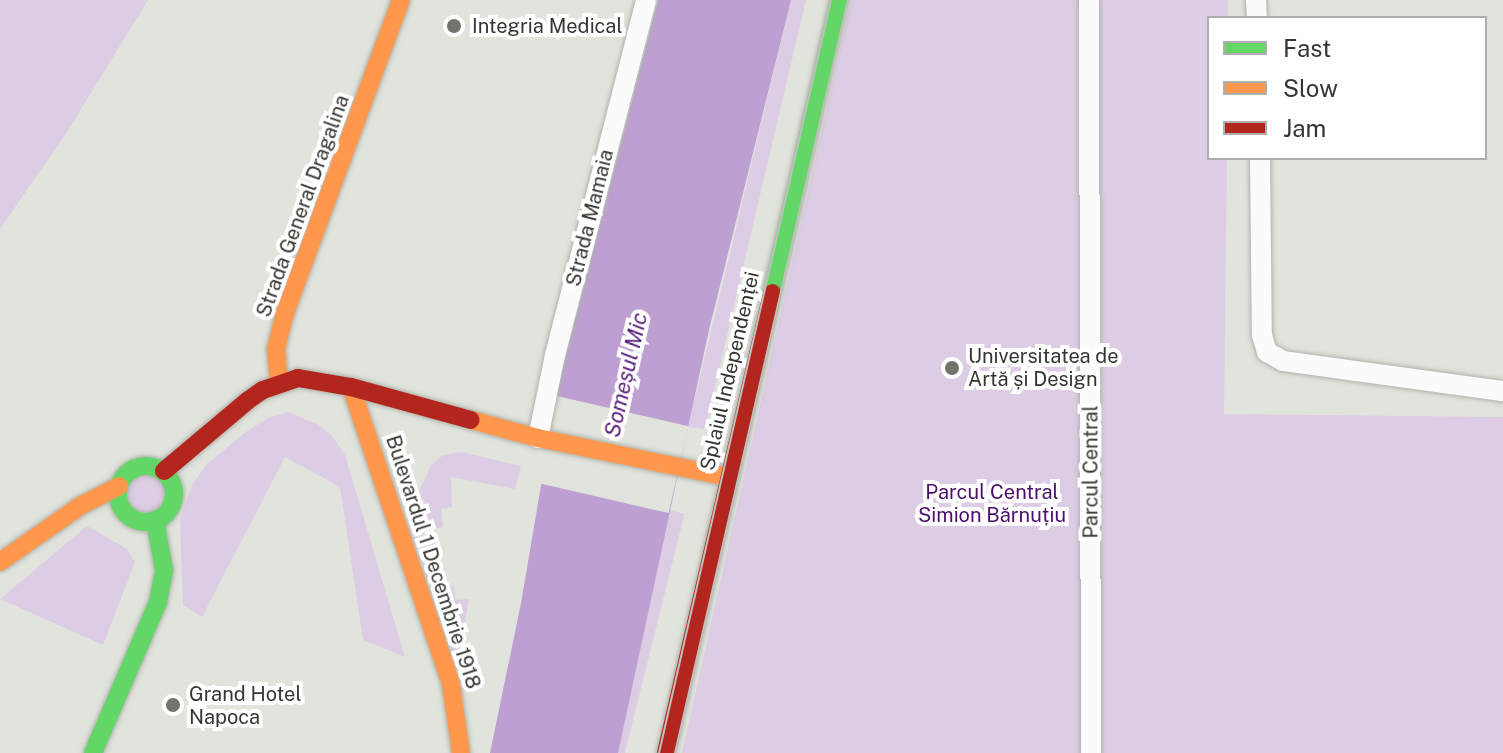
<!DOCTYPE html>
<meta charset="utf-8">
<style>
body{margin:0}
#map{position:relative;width:1503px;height:753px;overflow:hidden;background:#e1e4dc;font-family:"Public Sans",sans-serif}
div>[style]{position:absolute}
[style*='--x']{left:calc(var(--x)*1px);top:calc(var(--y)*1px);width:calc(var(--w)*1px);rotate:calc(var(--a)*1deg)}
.green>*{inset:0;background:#dccde4;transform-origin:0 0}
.round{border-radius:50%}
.water>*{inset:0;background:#bd9fd2}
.pier>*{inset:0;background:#e1e4dc;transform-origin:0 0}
.roads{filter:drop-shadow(0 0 2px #b0b2ac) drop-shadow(0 0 2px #b0b2ac)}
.street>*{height:20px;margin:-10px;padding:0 10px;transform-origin:10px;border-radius:10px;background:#fafbfa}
.fast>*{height:18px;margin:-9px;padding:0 9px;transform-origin:9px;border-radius:9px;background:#63d668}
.fast>.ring{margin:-9px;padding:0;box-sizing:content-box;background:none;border:18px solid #63d668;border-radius:50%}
.slow>*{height:18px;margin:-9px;padding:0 9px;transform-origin:9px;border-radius:9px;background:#ff974d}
.jam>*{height:18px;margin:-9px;padding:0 9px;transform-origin:9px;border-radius:9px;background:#b3261e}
.tram>*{height:2px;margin:-1px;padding:0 1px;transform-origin:1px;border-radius:1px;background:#bfbfbd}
.dots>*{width:22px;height:22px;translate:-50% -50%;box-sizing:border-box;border:4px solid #fff;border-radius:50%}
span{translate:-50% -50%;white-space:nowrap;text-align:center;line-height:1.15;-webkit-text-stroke:8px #fff;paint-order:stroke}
.poi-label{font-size:20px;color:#343630}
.left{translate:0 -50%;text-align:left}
.street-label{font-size:20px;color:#343630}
.park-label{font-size:20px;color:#4c0d6b}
.water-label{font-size:22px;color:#591e79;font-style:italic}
.legend{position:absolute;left:1207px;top:16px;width:280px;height:144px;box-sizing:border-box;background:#fff;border:2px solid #aeafac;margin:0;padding:10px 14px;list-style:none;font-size:24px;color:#343630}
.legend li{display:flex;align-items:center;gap:16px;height:40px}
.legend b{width:40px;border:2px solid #aeafac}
</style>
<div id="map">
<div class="green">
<div style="clip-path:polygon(0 0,148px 0,67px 132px,0 229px)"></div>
<div style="clip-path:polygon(791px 0,806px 0,705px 429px,688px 427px)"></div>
<div style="clip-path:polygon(851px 0,1228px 0,1228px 18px,1209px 18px,1209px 158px,1227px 158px,1224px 414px,1503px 417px,1503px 753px,682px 753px)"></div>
<div style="clip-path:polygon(288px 412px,319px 425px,332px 436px,345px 455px,405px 657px,363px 640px,340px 487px,285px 457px,202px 617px,183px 605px,180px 520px,192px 485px,206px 465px,247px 431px,268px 418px)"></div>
<div style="clip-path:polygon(462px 452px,521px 466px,515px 489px,451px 477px,452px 507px,441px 509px,443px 527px,432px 529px,444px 587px,454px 586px,456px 600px,469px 599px,457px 667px,410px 525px,411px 509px,431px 465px,443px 455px)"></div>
<div class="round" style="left:127px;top:475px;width:38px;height:38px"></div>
<div style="left:669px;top:510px;width:16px;height:249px;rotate:14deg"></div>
<div style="clip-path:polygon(87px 526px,127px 549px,135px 562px,103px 645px,0 599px)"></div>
</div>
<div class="water">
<div style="clip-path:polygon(658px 0,791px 0,709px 330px,618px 753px,490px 753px,521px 603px,558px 386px)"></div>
</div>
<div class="pier">
<div style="left:557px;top:396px;width:135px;height:89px;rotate:13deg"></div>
</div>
<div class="roads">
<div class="street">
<div style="--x:1089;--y:0;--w:753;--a:89.85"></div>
<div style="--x:1256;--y:0;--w:18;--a:87"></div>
<div style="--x:1260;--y:158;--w:177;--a:89.4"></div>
<div style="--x:1262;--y:335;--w:18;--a:74"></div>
<div style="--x:1267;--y:352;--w:18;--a:29"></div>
<div style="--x:1283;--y:361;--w:222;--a:7.8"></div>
<div style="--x:538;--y:438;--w:85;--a:-78.4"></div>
<div style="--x:555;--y:355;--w:366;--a:-75.6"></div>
</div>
<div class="fast">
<div style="--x:772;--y:293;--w:301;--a:-77.1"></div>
<div class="ring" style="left:118px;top:466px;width:38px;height:38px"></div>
<div style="--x:93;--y:753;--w:164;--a:-66.7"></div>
<div style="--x:158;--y:602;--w:33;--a:-79"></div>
<div style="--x:164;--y:570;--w:51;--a:-100.2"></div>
</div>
<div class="slow">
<div style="--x:279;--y:383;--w:34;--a:-95"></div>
<div style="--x:276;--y:349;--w:34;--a:-76"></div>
<div style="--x:284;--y:316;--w:337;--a:-69.7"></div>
<div style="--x:351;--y:387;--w:314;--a:71.4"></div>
<div style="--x:451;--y:685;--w:69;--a:81.6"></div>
<div style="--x:471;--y:420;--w:69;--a:15"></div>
<div style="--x:538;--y:438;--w:194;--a:11.6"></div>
<div style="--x:0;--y:562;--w:98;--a:-35"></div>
<div style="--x:80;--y:506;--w:44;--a:-27.1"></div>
</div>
<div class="jam">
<div style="--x:164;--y:471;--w:109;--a:-40.1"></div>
<div style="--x:247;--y:401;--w:19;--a:-35"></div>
<div style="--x:263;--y:390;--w:37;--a:-19"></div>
<div style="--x:298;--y:378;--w:54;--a:9.6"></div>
<div style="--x:351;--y:387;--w:124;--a:15.4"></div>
<div style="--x:666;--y:753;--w:472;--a:-77"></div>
</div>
</div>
<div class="tram">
<div style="--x:659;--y:753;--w:772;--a:-77.13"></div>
<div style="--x:675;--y:753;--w:773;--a:-77.06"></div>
</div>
<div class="dots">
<div style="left:454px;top:26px;background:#71736c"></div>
<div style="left:952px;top:368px;background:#71736c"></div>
<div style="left:173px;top:705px;background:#71736c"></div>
</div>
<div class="poi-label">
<span class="left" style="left:472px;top:26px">Integria Medical</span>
<span class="left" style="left:968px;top:368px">Universitatea de<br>Artă și Design</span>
<span class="left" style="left:189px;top:706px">Grand Hotel<br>Napoca</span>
</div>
<div class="street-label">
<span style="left:303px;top:206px;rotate:-70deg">Strada General Dragalina</span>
<span style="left:590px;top:218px;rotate:-76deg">Strada Mamaia</span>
<span style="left:730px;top:371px;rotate:-77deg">Splaiul Independenței</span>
<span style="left:1091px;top:472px;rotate:-90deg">Parcul Central</span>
<span style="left:433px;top:562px;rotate:72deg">Bulevardul 1 Decembrie 1918</span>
</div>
<div class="park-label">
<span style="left:992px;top:504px">Parcul Central<br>Simion Bărnuțiu</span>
</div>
<div class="water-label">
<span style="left:626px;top:375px;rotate:-77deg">Someșul Mic</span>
</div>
<ul class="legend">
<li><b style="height:10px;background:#63d668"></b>Fast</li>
<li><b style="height:10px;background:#ff974d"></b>Slow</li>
<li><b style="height:10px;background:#b3261e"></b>Jam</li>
</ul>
</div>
